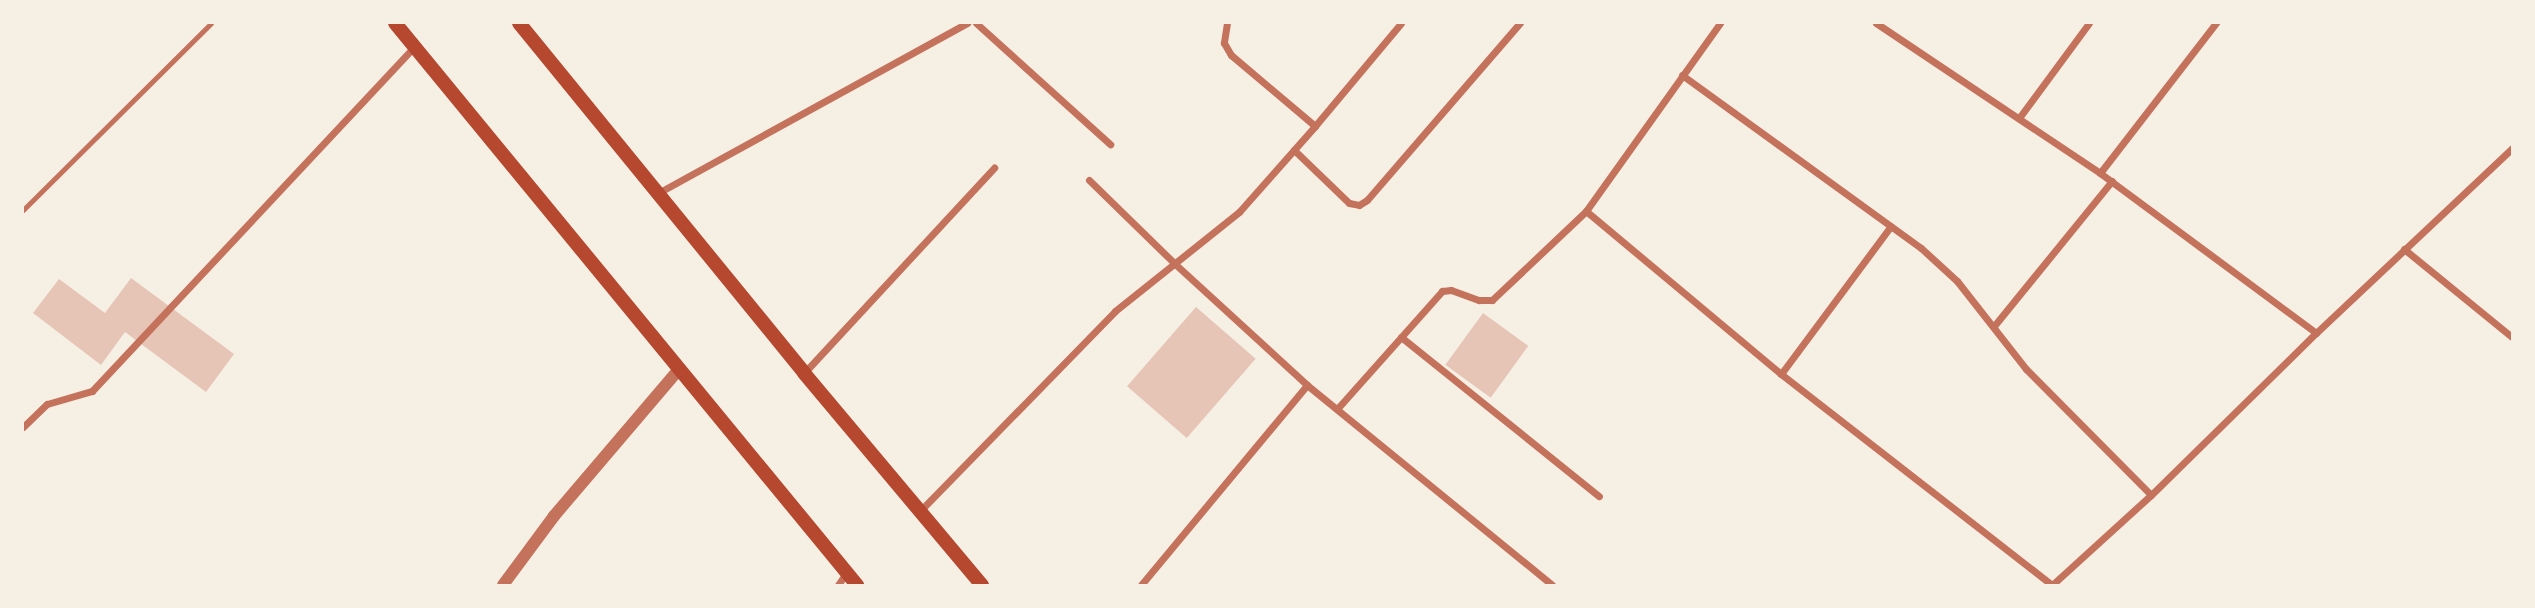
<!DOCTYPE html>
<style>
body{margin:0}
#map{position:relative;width:2535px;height:608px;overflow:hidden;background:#f6efe4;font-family:Jost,sans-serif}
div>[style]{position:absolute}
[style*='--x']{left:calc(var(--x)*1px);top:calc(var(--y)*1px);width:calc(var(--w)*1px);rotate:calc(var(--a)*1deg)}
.building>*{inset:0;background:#e6c5b7;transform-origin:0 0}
.service>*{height:5px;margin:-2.5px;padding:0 2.5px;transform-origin:2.5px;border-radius:2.5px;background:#c5725c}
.minor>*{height:7px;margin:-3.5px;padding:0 3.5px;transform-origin:3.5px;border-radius:3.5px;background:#c5725c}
.tertiary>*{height:12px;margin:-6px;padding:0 6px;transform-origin:6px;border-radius:6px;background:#c5725c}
.secondary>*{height:14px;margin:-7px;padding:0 7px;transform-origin:7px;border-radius:7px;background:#b5482f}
span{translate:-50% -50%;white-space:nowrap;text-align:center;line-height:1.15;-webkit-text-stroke:5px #f6efe4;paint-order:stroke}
.frame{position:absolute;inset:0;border:24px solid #f6efe4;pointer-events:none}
</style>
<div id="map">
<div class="building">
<div style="clip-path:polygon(131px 278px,234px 354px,206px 392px,125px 332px,101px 365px,33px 313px,59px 279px,105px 313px)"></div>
<div style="left:1196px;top:307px;width:79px;height:105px;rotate:41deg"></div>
<div style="left:1483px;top:313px;width:56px;height:64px;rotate:36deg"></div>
</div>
<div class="service">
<div style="--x:23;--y:210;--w:265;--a:-44.8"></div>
</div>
<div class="minor">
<div style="--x:976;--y:23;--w:181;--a:42.1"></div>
<div style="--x:1227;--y:23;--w:20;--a:99"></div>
<div style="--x:1224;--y:43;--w:14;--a:60"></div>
<div style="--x:1231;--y:55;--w:110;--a:40.2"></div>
<div style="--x:1876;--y:23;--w:270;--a:33.8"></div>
<div style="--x:2100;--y:173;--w:269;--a:36.5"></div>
<div style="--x:1682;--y:75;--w:295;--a:35.9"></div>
<div style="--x:1921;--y:248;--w:49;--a:42.5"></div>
<div style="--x:1957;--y:281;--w:112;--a:51.9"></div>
<div style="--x:2026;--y:369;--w:177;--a:45.2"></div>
<div style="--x:2019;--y:118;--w:118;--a:-53.6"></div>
<div style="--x:1294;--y:150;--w:76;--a:43.9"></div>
<div style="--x:1349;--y:203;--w:10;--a:11"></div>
<div style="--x:1359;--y:205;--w:9;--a:-32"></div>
<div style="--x:1367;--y:200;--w:234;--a:-49.2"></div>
<div style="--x:2100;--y:173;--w:190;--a:-52.3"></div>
<div style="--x:1089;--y:180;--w:119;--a:44.3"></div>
<div style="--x:1174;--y:263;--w:180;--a:42.5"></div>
<div style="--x:1307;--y:385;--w:316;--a:39.2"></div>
<div style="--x:658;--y:193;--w:353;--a:-28.8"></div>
<div style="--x:1586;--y:211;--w:254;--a:39.9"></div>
<div style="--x:1781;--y:374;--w:343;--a:37.9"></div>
<div style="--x:2404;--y:249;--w:139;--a:39.2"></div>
<div style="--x:1994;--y:326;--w:187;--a:-50.9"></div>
<div style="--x:1401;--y:337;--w:254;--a:38.8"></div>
<div style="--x:804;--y:373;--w:280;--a:-47.2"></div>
<div style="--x:1781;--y:374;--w:184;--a:-53.4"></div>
<div style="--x:1337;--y:409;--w:158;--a:-48.3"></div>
<div style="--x:1442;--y:291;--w:9;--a:-6"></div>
<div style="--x:1451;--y:290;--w:30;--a:20"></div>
<div style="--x:1479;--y:300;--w:13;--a:0"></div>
<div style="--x:1492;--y:300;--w:129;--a:-43.4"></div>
<div style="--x:1586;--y:211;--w:231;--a:-54.5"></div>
<div style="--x:23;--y:427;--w:33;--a:-44"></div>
<div style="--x:47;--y:404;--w:47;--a:-16.1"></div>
<div style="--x:92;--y:391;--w:471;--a:-46.9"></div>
<div style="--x:920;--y:511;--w:279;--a:-45.7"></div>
<div style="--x:1115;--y:311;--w:159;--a:-38.6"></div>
<div style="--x:1239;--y:212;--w:115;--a:-48.5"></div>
<div style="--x:1315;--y:126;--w:134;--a:-50.1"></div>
<div style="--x:838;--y:585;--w:14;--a:-56"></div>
<div style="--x:1141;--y:585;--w:260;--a:-50.3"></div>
<div style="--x:2052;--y:585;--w:134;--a:-42.3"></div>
<div style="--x:2151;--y:495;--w:231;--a:-44.5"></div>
<div style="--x:2316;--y:333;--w:270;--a:-43.3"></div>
</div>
<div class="tertiary">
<div style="--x:503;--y:585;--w:86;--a:-53.5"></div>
<div style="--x:554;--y:516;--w:193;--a:-49.6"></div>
</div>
<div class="secondary">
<div style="--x:395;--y:23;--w:728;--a:50.58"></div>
<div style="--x:519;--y:23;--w:451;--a:50.8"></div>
<div style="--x:804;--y:373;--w:277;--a:50"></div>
</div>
<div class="frame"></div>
</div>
